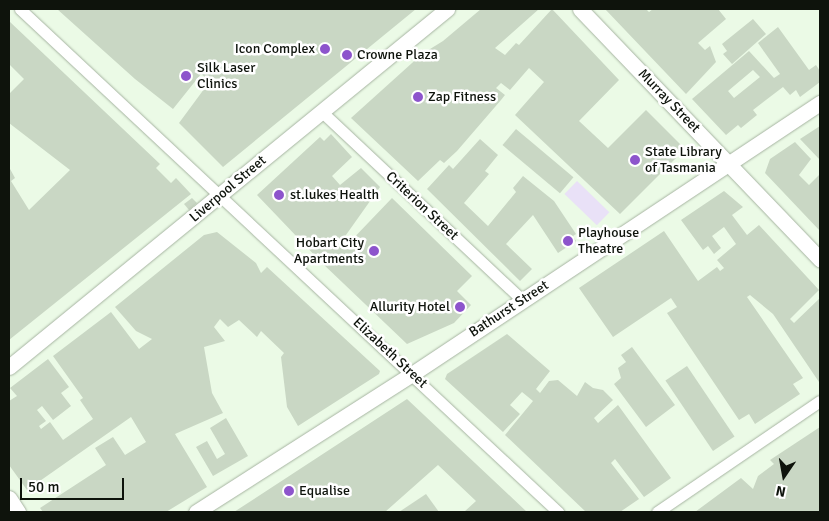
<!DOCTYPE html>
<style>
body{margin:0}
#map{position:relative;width:829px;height:521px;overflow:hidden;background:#ebfae6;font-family:Signika,sans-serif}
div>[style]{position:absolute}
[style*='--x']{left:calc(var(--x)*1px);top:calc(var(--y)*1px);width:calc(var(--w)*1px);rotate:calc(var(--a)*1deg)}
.green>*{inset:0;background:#e9e1f7;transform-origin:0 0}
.building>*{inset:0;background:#c9d7c4;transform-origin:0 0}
.roads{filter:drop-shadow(0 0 1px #a6b4a1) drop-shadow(0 0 1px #a6b4a1)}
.street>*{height:11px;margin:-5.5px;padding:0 5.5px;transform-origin:5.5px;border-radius:5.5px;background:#fff}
.secondary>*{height:15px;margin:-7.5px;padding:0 7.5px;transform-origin:7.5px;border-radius:7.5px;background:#fff}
.dots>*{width:14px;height:14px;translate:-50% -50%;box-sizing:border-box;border:2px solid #fff;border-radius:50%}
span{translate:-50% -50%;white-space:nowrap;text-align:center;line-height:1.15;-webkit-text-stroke:5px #fff;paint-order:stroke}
.poi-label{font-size:14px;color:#0e130c}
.right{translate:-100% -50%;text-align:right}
.left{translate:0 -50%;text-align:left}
.street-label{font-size:14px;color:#0e130c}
.frame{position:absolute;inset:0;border:10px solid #0e130c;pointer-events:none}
.north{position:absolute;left:759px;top:451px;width:50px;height:50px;-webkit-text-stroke:4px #fff;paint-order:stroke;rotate:192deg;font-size:14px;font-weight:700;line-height:20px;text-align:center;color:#0e130c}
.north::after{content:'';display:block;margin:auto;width:18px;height:22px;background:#0e130c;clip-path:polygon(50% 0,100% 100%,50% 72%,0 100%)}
.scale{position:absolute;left:20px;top:478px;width:104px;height:22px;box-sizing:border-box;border:2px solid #0e130c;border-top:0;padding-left:6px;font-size:15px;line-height:18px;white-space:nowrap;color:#0e130c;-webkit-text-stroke:4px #fff;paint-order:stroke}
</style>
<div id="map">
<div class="green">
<div style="left:577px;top:181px;width:45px;height:18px;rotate:44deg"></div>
</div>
<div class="building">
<div style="clip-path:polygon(57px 9px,416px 9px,223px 167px,179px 123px,210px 81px,201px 74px,173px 109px,135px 79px)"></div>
<div style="clip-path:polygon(481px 9px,539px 9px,495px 48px,505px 55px,516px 43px,519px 45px,552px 9px,619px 80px,579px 121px,608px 148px,646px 110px,685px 149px,620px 214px,515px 115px,544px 82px,529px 68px,510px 90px,501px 83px,496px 88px,505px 95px,501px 100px,457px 151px,444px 163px,440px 160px,418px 181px,351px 118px,422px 54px,443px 41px)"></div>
<div style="clip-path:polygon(605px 9px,646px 9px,649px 12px,653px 9px,718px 9px,726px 19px,698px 43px,705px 50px,710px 46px,716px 62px,686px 94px)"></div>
<div style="clip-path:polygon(753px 19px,766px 34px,732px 64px,723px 54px,727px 51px,722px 44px)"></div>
<div style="clip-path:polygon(9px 21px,160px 164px,156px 168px,171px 183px,176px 178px,191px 194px,9px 340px,9px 167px,15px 178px,11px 181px,29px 210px,70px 170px,9px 123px,9px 94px,24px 79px,9px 64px)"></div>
<div style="clip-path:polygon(evenodd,778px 27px,809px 70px,816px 65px,820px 71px,820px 82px,800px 97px,796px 90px,790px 95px,783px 87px,753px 110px,757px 115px,741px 128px,738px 125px,726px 135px,692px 99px,749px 51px,774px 78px,780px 74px,758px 43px,778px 27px,753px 70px,760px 77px,734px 98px,728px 91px,753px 70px)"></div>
<div style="clip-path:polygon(820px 126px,820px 160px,800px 139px)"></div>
<div style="left:516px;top:129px;width:75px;height:21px;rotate:40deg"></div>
<div style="clip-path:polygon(331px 134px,352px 157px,332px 176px,340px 185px,361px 168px,380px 187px,341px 242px,346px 246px,392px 198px,472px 276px,457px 291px,471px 305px,454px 323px,407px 344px,322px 263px,257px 195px,320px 137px,324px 141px)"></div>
<div style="clip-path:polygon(480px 139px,498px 155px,485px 171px,489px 174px,464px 203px,488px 226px,516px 192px,513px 188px,523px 176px,554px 201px,576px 234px,573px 236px,576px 241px,558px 253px,533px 215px,506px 244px,532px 269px,520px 281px,427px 189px,449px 165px,453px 169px)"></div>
<div style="clip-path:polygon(795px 142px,811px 159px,799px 175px,809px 185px,820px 174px,820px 231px,765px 173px,770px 159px)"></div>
<div style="clip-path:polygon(724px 191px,743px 207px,732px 215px,747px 235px,759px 225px,819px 290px,790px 319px,794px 323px,820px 298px,819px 382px,773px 314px,750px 295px,747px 297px,803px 378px,793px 384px,800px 394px,755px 424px,749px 414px,739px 420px,667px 313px,677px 307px,671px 298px,613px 337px,579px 288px,664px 231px,698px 281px,717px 267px,720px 271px,724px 268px,717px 260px,736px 244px,724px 227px,712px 236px,721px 248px,714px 254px,708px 246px,703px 250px,681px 220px)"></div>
<div style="clip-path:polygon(192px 198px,197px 203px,189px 210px,184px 204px)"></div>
<div style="clip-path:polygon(217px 232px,256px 263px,261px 273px,267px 267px,380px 371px,379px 374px,298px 426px,287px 407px,281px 357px,284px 353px,261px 331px,257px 337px,239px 320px,228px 327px,220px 319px,214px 327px,225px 341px,204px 347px,212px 393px,223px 413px,175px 434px,207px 487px,166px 512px,43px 512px,40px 508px,106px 465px,95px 448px,113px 437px,125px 455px,146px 442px,131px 417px,27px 490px,9px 465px,9px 401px,17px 396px,10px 388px,48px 359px,69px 387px,61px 393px,71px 406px,53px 420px,42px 406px,37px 410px,46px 421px,39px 426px,41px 429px,50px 422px,63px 440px,93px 419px,80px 400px,83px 398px,53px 356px,111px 312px,139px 349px,152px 339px,136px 331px,115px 307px,204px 235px)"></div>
<div style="clip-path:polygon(507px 334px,550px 371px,536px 389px,540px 393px,549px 381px,558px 380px,577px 396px,585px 382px,593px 388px,603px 390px,613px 400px,594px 418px,598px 423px,618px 405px,671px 478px,644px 497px,615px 459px,611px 463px,639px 499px,620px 512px,586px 512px,505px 435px,533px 401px,522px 392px,510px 405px,520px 414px,503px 432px,445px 379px,447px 374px)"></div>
<div style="clip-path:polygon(632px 347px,675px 405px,646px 427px,614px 384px,621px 378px,618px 368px,626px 362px,621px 355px)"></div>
<div style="left:687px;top:366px;width:85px;height:26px;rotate:56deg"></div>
<div style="clip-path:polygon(407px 399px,527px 512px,464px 512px,476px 501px,438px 465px,385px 512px,234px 512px)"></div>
<div style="clip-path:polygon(226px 418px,248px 456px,213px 476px,196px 447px,207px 441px,217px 459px,225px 454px,210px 428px)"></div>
<div style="clip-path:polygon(820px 427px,820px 512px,695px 512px,741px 478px,753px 489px,758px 476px,774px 464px,770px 460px)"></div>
<div style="clip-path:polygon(426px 494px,439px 512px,399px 512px)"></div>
</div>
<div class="roads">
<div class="street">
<div style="--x:20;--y:9;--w:737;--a:43.07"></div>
<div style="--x:322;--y:112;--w:274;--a:43.2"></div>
<div style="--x:657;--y:512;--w:197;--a:-34.3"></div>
</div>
<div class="secondary">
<div style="--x:580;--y:9;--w:347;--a:46.2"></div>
<div style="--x:9;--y:367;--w:566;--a:-39.26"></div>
<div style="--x:9;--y:498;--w:17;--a:57"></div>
<div style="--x:196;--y:512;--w:256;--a:-32.6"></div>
<div style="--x:412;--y:374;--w:490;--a:-33.6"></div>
</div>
</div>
<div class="dots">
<div style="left:325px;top:49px;background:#8d54cc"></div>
<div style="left:347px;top:55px;background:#8d54cc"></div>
<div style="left:186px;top:76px;background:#8d54cc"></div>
<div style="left:418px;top:97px;background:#8d54cc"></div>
<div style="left:635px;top:160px;background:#8d54cc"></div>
<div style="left:279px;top:195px;background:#8d54cc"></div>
<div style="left:568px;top:241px;background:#8d54cc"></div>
<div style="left:374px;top:251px;background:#8d54cc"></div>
<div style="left:460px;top:307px;background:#8d54cc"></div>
<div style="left:289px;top:491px;background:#8d54cc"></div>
</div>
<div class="poi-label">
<span class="right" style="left:315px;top:49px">Icon Complex</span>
<span class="left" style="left:357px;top:55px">Crowne Plaza</span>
<span class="left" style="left:197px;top:76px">Silk Laser<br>Clinics</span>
<span class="left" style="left:428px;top:97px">Zap Fitness</span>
<span class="left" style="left:645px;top:160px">State Library<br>of Tasmania</span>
<span class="left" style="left:290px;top:195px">st.lukes Health</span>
<span class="left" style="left:578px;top:241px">Playhouse<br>Theatre</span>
<span class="right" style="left:364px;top:251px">Hobart City<br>Apartments</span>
<span class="right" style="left:450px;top:307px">Allurity Hotel</span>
<span class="left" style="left:299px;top:491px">Equalise</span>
</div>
<div class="street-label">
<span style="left:669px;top:101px;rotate:46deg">Murray Street</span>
<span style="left:228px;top:189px;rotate:-40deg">Liverpool Street</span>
<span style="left:422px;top:206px;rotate:43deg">Criterion Street</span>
<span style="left:509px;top:309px;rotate:-33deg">Bathurst Street</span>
<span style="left:390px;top:353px;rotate:43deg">Elizabeth Street</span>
</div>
<div class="frame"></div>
<div class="north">N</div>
<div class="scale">50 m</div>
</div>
